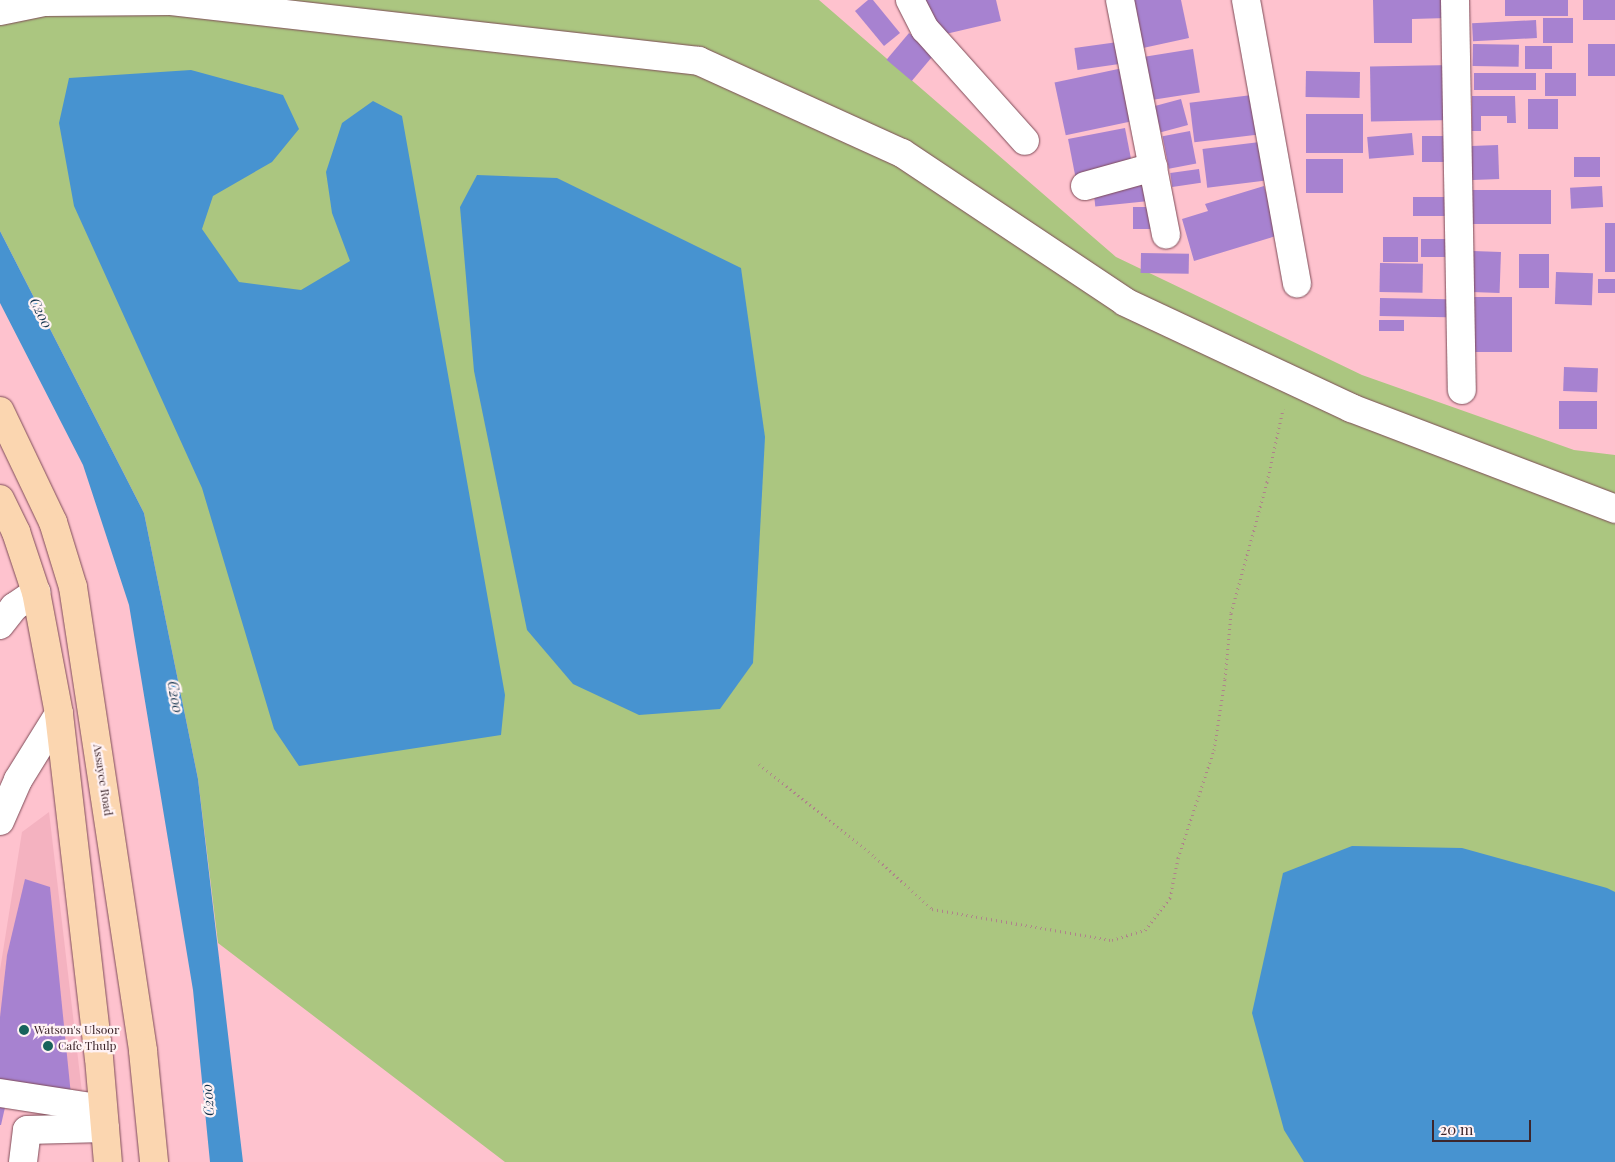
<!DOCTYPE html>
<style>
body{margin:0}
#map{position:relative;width:1615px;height:1162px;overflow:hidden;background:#fec2ce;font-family:"Playfair Display",serif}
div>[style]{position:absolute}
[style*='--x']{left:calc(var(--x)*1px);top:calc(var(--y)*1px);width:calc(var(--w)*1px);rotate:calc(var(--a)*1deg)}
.built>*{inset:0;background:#f4b2c0}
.green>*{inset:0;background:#abc680}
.water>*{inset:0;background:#4793d0}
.building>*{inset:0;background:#a782d0;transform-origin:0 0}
.path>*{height:3px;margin-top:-1.5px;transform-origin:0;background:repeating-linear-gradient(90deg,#af828b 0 1px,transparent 0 5px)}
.roads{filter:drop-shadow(0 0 1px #7e4b57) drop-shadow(0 0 1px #7e4b57)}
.minor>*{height:28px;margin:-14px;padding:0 14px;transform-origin:14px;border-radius:14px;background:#fff}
.major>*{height:28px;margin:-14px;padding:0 14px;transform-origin:14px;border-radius:14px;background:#fbd6b0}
.dots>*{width:14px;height:14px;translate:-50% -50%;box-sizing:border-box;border:2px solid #fff2f4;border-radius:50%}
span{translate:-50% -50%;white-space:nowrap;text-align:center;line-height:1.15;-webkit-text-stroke:4.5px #fff2f4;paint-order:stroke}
.street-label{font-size:12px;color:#3d262b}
.poi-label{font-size:12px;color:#3d262b}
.left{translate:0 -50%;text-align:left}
.water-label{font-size:14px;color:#13334d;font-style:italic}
.scale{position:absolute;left:1432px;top:1120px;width:99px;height:22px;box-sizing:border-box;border:2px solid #3d262b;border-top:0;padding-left:6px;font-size:15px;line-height:18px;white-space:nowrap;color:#3d262b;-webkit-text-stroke:4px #fff2f4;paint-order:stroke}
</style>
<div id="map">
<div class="built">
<div style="clip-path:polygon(49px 812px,83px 1101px,0 1089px,0 970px,22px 832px)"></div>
</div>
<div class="green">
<div style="clip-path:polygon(0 0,819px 0,1116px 257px,1362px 375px,1574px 450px,1615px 455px,1615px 1162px,505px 1162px,218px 943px,198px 779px,144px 513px,0 231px)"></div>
</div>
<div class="water">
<div style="clip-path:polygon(191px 70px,283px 95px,299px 129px,272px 162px,213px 196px,202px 229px,239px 282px,301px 290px,350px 261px,332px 213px,326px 172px,342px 123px,373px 101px,402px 116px,505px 695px,501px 735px,299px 766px,274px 729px,202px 488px,74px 206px,59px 123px,69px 78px)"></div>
<div style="clip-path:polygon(477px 175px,557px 178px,741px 268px,765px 437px,753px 663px,720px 709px,639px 715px,573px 684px,527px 630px,474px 371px,460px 207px)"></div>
<div style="clip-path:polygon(0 231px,144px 513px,198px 779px,243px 1162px,210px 1162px,193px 990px,129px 605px,83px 465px,0 303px)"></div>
<div style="clip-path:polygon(1352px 846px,1462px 848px,1607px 888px,1615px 892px,1615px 1162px,1304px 1162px,1284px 1130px,1252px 1013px,1283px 873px)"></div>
</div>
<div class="building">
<div style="clip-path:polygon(868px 0,873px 0,900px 33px,884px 46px,855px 11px)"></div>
<div style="clip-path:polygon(925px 0,996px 0,1001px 21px,933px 37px)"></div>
<div style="clip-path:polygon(1132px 0,1181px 0,1189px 38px,1143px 48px)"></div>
<div style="clip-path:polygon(1373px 0,1446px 0,1447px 18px,1412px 19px,1412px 43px,1374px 43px)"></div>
<div style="left:1505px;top:0;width:63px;height:16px"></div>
<div style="left:1583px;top:0;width:32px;height:20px"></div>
<div style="left:1573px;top:18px;width:25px;height:30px;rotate:90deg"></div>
<div style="left:1536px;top:20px;width:18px;height:64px;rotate:87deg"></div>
<div style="left:909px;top:33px;width:33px;height:35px;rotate:40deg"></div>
<div style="left:1118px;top:42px;width:22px;height:44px;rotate:82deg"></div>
<div style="left:1473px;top:44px;width:46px;height:22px;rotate:1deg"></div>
<div style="left:1588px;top:44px;width:27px;height:32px"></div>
<div style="left:1525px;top:46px;width:27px;height:23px"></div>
<div style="left:1193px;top:49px;width:44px;height:49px;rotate:81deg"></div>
<div style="left:1453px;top:65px;width:55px;height:83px;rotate:89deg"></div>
<div style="left:1123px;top:68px;width:54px;height:70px;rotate:78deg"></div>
<div style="left:1306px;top:71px;width:54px;height:26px;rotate:1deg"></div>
<div style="left:1536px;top:73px;width:17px;height:62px;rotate:90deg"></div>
<div style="left:1545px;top:73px;width:31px;height:23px"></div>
<div style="left:1260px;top:94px;width:40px;height:71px;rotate:83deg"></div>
<div style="clip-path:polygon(1472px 96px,1515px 96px,1516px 123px,1507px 123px,1507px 116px,1481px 116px,1481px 131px,1472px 131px)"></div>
<div style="left:1181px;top:99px;width:27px;height:28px;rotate:75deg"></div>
<div style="left:1528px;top:99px;width:30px;height:30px"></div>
<div style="left:1306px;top:114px;width:57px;height:39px"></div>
<div style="left:1125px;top:128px;width:43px;height:58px;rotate:79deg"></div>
<div style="left:1190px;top:131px;width:33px;height:28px;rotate:79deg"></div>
<div style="left:1412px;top:133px;width:22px;height:45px;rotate:85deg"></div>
<div style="left:1422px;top:136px;width:30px;height:26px"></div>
<div style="left:1268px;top:141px;width:39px;height:66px;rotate:83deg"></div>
<div style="left:1498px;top:145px;width:34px;height:33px;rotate:88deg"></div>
<div style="left:1600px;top:157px;width:20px;height:26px;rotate:90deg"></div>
<div style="left:1306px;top:159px;width:37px;height:34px"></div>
<div style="left:1199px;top:169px;width:14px;height:29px;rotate:82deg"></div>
<div style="left:1147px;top:182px;width:19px;height:54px;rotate:84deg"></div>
<div style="clip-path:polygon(1264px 186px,1279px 235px,1194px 261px,1182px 219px,1208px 211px,1205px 204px)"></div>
<div style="left:1602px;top:186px;width:21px;height:32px;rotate:87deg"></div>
<div style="left:1551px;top:190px;width:34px;height:87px;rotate:90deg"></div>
<div style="left:1413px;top:197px;width:42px;height:19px"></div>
<div style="left:1133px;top:207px;width:22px;height:22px"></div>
<div style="left:1605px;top:223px;width:10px;height:49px"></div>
<div style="left:1383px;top:237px;width:35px;height:25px"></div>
<div style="left:1421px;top:239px;width:29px;height:18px"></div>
<div style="left:1473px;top:251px;width:28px;height:41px;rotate:2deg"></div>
<div style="left:1141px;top:253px;width:48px;height:20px;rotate:1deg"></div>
<div style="left:1519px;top:254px;width:30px;height:34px"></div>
<div style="left:1380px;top:263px;width:43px;height:29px;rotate:1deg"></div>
<div style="left:1556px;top:272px;width:37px;height:32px;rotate:2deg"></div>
<div style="left:1598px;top:279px;width:17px;height:14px"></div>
<div style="left:1473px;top:297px;width:39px;height:55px"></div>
<div style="left:1380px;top:298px;width:68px;height:18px;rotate:1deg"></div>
<div style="left:1379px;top:320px;width:25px;height:11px"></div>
<div style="left:1564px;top:367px;width:34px;height:24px;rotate:2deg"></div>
<div style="left:1559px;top:401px;width:38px;height:28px"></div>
<div style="clip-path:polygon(25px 879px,50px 887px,71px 1095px,0 1086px,0 1017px,7px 955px)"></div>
<div style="clip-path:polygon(0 1102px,6px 1103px,1px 1125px,0 1125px)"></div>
</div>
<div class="path">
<div style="--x:759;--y:764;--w:149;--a:38.7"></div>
<div style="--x:875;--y:857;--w:77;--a:42.4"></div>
<div style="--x:932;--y:909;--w:183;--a:9.8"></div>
<div style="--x:1112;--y:940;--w:34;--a:-17"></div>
<div style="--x:1145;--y:930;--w:41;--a:-52"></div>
<div style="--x:1170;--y:898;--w:41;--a:-78.7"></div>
<div style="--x:1178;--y:858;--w:114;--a:-71.6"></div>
<div style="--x:1214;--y:750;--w:72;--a:-81.2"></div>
<div style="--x:1225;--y:679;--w:66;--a:-84.8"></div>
<div style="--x:1231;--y:613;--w:136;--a:-74.6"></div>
<div style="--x:1267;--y:482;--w:75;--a:-77.6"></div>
</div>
<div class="roads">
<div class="minor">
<div style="--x:910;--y:0;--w:33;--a:63"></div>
<div style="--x:925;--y:29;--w:150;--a:48.2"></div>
<div style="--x:1120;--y:0;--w:239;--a:78.9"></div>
<div style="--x:1246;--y:0;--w:288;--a:79.8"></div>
<div style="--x:1455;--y:0;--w:390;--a:89"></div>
<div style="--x:0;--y:11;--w:45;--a:-11.6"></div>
<div style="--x:44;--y:2;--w:127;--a:-0.5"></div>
<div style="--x:171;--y:1;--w:531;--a:6.48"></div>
<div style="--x:699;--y:61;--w:223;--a:24.4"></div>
<div style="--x:902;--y:153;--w:268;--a:33.7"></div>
<div style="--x:1125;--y:302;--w:250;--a:25.1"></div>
<div style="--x:1351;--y:408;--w:283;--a:20.9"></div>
<div style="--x:1085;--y:186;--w:71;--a:-15.6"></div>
<div style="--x:0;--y:625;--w:23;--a:-52"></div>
<div style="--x:14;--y:607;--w:27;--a:-34"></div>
<div style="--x:0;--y:821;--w:45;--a:-66.3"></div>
<div style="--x:18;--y:780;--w:78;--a:-58.2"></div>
<div style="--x:0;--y:1093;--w:104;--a:8.8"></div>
<div style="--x:23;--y:1162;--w:32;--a:-83"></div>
<div style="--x:27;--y:1130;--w:78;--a:-1.5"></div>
</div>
<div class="major">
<div style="--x:0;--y:411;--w:123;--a:64.5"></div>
<div style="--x:53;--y:522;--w:68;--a:72.9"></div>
<div style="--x:73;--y:587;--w:469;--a:81.4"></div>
<div style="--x:143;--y:1051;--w:112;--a:84.3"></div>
<div style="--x:0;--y:499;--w:37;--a:64"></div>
<div style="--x:16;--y:532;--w:63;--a:71.6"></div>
<div style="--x:36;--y:592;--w:124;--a:79.3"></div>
<div style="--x:59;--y:714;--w:346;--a:83.4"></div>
<div style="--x:99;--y:1058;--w:104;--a:85.1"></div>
</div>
</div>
<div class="dots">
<div style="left:24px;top:1030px;background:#18635c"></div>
<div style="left:48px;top:1046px;background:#18635c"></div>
</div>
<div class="street-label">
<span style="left:103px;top:780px;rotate:81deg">Assayee Road</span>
</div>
<div class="poi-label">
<span class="left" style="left:34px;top:1030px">Watson's Ulsoor</span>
<span class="left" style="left:58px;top:1046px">Cafe Thulp</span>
</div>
<div class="water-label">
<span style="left:41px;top:313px;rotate:63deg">C200</span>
<span style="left:175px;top:697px;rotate:80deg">C200</span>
<span style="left:208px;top:1100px;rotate:-94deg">C200</span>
</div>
<div class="scale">20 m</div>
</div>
